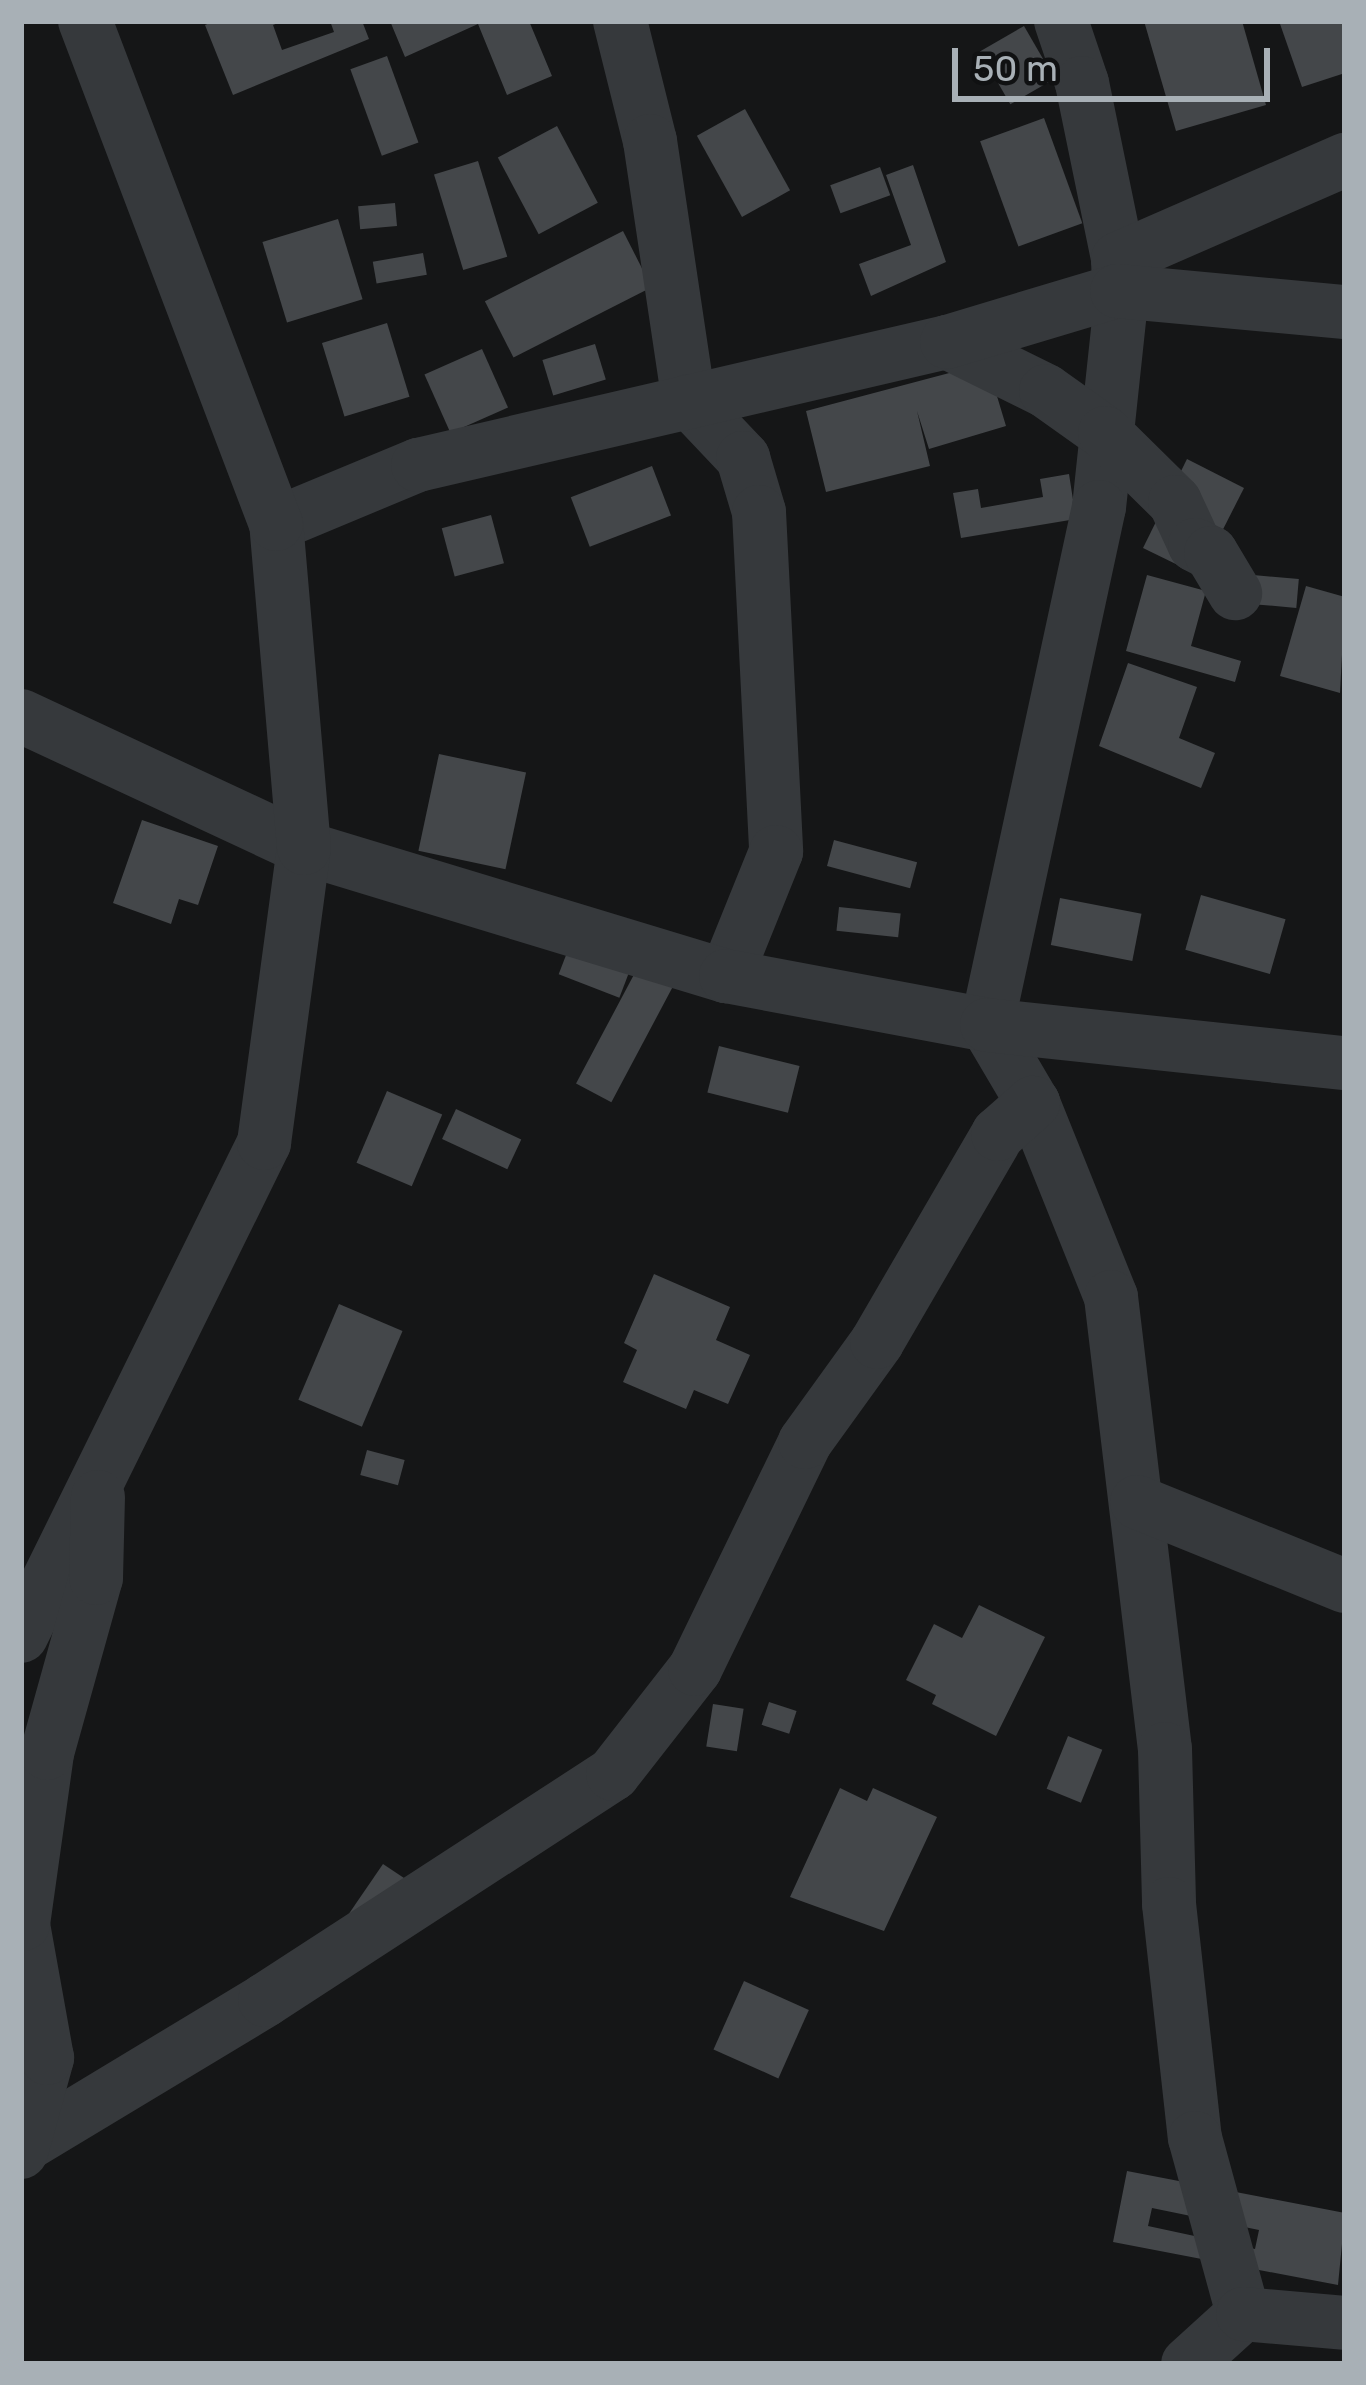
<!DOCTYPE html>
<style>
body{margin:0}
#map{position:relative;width:1366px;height:2385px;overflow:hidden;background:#151617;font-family:Rubik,sans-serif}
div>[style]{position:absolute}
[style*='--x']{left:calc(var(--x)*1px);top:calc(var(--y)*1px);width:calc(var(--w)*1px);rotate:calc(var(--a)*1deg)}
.building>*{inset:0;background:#44474a;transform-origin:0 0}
.minor>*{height:54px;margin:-27px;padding:0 27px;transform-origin:27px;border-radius:27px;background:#36393c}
span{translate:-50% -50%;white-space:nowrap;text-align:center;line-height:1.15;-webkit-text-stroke:12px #101112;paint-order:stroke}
.frame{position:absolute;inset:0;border:24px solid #a8b0b6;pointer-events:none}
.scale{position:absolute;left:952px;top:48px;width:318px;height:54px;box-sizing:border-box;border:6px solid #a8b0b6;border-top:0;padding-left:15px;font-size:36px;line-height:42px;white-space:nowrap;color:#a8b0b6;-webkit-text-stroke:9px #101112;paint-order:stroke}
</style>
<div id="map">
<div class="building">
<div style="clip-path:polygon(214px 21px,283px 21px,273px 25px,282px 50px,334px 32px,330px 21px,362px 21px,369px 39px,233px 95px,205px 25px)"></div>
<div style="clip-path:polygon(390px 21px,529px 21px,552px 76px,507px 95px,478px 24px,405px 57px)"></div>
<div style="clip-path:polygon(1144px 21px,1242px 21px,1266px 105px,1176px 131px)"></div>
<div style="clip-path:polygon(1279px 21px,1345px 21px,1345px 73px,1302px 87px)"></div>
<div style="left:1024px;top:26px;width:61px;height:51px;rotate:60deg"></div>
<div style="left:387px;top:56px;width:92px;height:39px;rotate:70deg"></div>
<div style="left:745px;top:109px;width:93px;height:55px;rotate:61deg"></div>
<div style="left:1044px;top:118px;width:112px;height:68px;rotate:70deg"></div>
<div style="left:557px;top:126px;width:87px;height:67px;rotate:62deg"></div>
<div style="left:478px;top:161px;width:100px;height:46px;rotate:73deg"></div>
<div style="clip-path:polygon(913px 165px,946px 262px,871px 296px,859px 264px,911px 245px,886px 175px)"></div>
<div style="left:880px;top:167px;width:30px;height:53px;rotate:70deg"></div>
<div style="left:395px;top:203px;width:23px;height:37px;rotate:85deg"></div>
<div style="left:338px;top:219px;width:84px;height:79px;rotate:73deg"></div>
<div style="left:623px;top:231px;width:63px;height:155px;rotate:63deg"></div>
<div style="left:423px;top:253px;width:22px;height:51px;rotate:80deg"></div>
<div style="left:387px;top:323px;width:77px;height:68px;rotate:73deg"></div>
<div style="left:595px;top:344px;width:37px;height:55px;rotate:73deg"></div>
<div style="left:482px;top:349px;width:64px;height:63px;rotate:66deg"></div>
<div style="clip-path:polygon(987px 363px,1006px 426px,929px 449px,917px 411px,930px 466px,826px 492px,806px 411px)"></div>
<div style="clip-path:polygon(1187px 459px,1244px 488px,1211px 553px,1184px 568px,1143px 548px)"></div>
<div style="left:652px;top:466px;width:53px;height:87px;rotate:69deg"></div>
<div style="clip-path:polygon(1069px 474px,1076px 519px,961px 538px,953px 493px,978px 489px,981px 508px,1043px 497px,1040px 479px)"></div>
<div style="left:491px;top:515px;width:50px;height:51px;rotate:75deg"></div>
<div style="clip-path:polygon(1147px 575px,1206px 591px,1191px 646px,1241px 661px,1235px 682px,1126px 651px)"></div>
<div style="left:1253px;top:575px;width:46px;height:29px;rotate:5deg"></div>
<div style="clip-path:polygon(1306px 586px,1345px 597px,1340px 693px,1280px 676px)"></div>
<div style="clip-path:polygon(1128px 663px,1197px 687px,1179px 738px,1215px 753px,1201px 788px,1099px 746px)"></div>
<div style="left:439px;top:754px;width:89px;height:99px;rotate:12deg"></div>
<div style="clip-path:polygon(142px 820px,218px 846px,198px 905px,179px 899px,171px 924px,113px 903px)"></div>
<div style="left:834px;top:840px;width:86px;height:27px;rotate:15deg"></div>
<div style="left:1201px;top:895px;width:88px;height:57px;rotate:16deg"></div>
<div style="left:1060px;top:898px;width:83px;height:48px;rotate:11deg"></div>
<div style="left:839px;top:907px;width:62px;height:24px;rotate:6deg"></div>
<div style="left:573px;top:937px;width:65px;height:40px;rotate:21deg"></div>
<div style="left:638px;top:967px;width:40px;height:132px;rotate:28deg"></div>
<div style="left:719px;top:1046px;width:83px;height:48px;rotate:14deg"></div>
<div style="left:387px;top:1091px;width:60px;height:78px;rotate:23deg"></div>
<div style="left:456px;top:1109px;width:72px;height:33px;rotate:25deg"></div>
<div style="clip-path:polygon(654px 1274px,730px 1307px,716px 1340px,750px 1355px,728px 1404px,694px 1390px,686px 1409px,623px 1382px,637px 1350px,624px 1343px)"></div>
<div style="left:339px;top:1304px;width:69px;height:104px;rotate:23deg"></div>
<div style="left:367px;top:1450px;width:39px;height:26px;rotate:15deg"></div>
<div style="clip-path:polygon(979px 1605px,1045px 1637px,996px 1736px,932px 1704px,936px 1695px,906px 1680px,934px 1624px,962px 1638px)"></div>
<div style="left:769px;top:1702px;width:29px;height:24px;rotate:18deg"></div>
<div style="left:713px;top:1704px;width:31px;height:43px;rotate:9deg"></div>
<div style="left:1068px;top:1736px;width:37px;height:57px;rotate:22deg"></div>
<div style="clip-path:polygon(840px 1788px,867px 1801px,873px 1788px,937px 1817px,884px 1931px,790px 1897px)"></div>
<div style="clip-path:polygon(383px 1864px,407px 1880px,346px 1918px)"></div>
<div style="left:744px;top:1981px;width:71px;height:75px;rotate:24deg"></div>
<div style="clip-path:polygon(evenodd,1127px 2171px,1345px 2213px,1338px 2285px,1113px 2242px,1127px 2171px,1152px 2208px,1259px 2230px,1255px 2249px,1148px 2226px,1152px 2208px)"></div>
</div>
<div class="minor">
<div style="--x:620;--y:21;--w:124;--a:76"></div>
<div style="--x:650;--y:141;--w:263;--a:81.5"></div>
<div style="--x:689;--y:401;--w:79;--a:46.5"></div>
<div style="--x:743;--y:458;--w:56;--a:73.5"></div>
<div style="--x:759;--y:512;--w:340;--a:87.1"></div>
<div style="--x:776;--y:852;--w:134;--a:112"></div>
<div style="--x:1061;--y:21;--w:65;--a:71.3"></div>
<div style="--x:1082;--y:83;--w:180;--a:78.4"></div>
<div style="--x:1118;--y:259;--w:52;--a:87.8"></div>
<div style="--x:1120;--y:311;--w:197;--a:96.1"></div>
<div style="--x:1099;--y:507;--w:530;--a:102.2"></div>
<div style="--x:987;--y:1025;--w:91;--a:59.5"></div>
<div style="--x:1033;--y:1103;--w:209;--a:68.1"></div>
<div style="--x:1111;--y:1297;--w:455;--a:83.2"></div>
<div style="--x:1165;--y:1749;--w:155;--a:88.5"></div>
<div style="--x:1169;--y:1904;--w:235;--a:83.7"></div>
<div style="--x:1195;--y:2138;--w:182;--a:74.7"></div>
<div style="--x:1118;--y:259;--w:248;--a:-23.6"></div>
<div style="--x:947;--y:342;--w:110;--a:26.3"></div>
<div style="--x:1046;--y:391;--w:72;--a:35.4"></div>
<div style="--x:1105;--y:433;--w:98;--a:44.6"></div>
<div style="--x:1175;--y:502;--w:47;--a:65.1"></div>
<div style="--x:1195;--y:545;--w:18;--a:27"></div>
<div style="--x:1211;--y:553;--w:47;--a:59"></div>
<div style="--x:276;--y:524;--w:154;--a:-22.6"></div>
<div style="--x:418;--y:465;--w:543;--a:-13.09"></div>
<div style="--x:947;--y:342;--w:177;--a:-16.7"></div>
<div style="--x:1117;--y:291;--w:229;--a:5.3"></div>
<div style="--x:21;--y:716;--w:312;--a:25"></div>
<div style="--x:304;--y:848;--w:441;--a:16.9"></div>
<div style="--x:726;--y:976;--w:266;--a:10.6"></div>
<div style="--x:987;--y:1025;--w:360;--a:6.1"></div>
<div style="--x:1137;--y:1502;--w:224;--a:22"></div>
<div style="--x:21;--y:1636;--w:550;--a:-63.76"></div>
<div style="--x:264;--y:1143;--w:298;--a:-82.3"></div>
<div style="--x:304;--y:848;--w:325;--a:-94.9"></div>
<div style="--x:276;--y:524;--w:538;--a:-110.79"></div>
<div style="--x:25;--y:2145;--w:280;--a:-31.1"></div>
<div style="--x:265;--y:2000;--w:415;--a:-33"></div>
<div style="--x:613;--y:1774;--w:133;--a:-52"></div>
<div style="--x:695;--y:1669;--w:252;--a:-64.1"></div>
<div style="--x:805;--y:1442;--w:123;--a:-54.2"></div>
<div style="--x:877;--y:1342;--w:241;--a:-59.8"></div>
<div style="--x:998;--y:1134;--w:47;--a:-41.5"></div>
<div style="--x:21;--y:2152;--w:98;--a:-74.5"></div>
<div style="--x:47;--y:2058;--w:136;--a:-100.2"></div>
<div style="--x:23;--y:1924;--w:173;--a:-82"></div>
<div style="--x:47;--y:1753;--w:182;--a:-74.4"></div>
<div style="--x:96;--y:1578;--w:81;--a:-88.6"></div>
<div style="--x:1188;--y:2364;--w:74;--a:-42.3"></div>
<div style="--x:1243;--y:2314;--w:102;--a:5"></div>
</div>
<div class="frame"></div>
<div class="scale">50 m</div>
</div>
